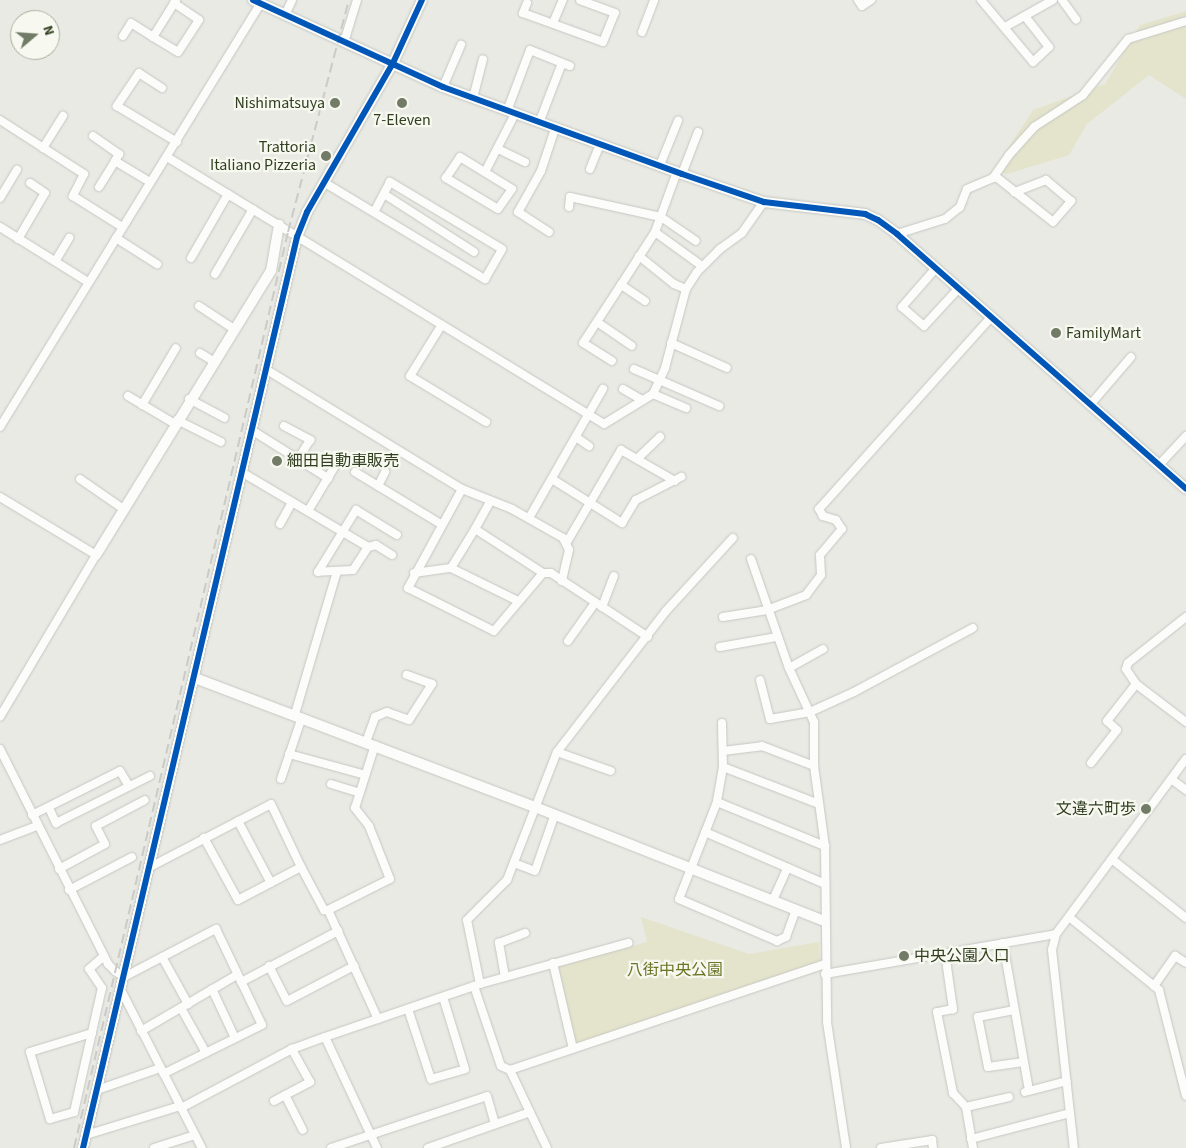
<!DOCTYPE html>
<meta charset="utf-8">
<style>
body{margin:0}
#map{position:relative;width:1186px;height:1148px;overflow:hidden;background:#e9eae4;font-family:"Source Sans 3","Noto Sans JP",sans-serif}
div>[style]{position:absolute}
[style*='--x']{left:calc(var(--x)*1px);top:calc(var(--y)*1px);width:calc(var(--w)*1px);rotate:calc(var(--a)*1deg)}
.green>*{inset:0;background:#e4e4cc}
.roads{filter:drop-shadow(0 0 1px #c5c7c1) drop-shadow(0 0 1px #c5c7c1)}
.street>*{height:8px;margin:-4px;padding:0 4px;transform-origin:4px;border-radius:4px;background:#fcfcfb}
.secondary>*{height:10px;margin:-5px;padding:0 5px;transform-origin:5px;border-radius:5px;background:#fcfcfb}
.rail>*{height:2px;margin-top:-1px;transform-origin:0;background:repeating-linear-gradient(90deg,#cacbc6 0 10px,transparent 0 15px)}
.cycleway>*{height:6px;margin:-3px;padding:0 3px;transform-origin:3px;border-radius:3px;background:#0057b8}
.dots>*{width:14px;height:14px;translate:-50% -50%;box-sizing:border-box;border:2px solid #f7f9f1;border-radius:50%}
span{translate:-50% -50%;white-space:nowrap;text-align:center;line-height:1.15;-webkit-text-stroke:4.5px #f7f9f1;paint-order:stroke}
.poi-label{font-size:16px;color:#313f20}
.right{translate:-100% -50%;text-align:right}
.left{translate:0 -50%;text-align:left}
.park-label{font-size:16px;color:#6c7426}
.north{position:absolute;left:10px;top:10px;width:50px;height:50px;box-sizing:border-box;background:#f7f9f1;border:1px solid #a8af9d;border-radius:50%;rotate:72deg;font-size:14px;font-weight:700;line-height:20px;text-align:center;color:#313f20}
.north::after{content:'';display:block;margin:auto;width:18px;height:22px;background:#717b65;clip-path:polygon(50% 0,100% 100%,50% 72%,0 100%)}
</style>
<div id="map">
<div class="green">
<div style="clip-path:polygon(1186px 11px,1186px 99px,1149px 75px,1087px 124px,1069px 155px,1007px 174px,994px 170px,1033px 110px,1105px 84px,1140px 25px)"></div>
<div style="clip-path:polygon(641px 917px,749px 954px,819px 942px,820px 962px,575px 1046px,556px 966px,647px 942px)"></div>
</div>
<div class="roads">
<div class="street">
<div style="--x:858;--y:0;--w:7;--a:56"></div>
<div style="--x:862;--y:6;--w:11;--a:-34"></div>
<div style="--x:981;--y:0;--w:81;--a:50"></div>
<div style="--x:1033;--y:62;--w:22;--a:-43"></div>
<div style="--x:1049;--y:47;--w:39;--a:-128"></div>
<div style="--x:1062;--y:0;--w:24;--a:54"></div>
<div style="--x:174;--y:3;--w:30;--a:34"></div>
<div style="--x:199;--y:20;--w:38;--a:123"></div>
<div style="--x:178;--y:52;--w:29;--a:-149"></div>
<div style="--x:153;--y:37;--w:40;--a:-58"></div>
<div style="--x:174;--y:3;--w:4;--a:-56"></div>
<div style="--x:527;--y:3;--w:11;--a:112"></div>
<div style="--x:523;--y:13;--w:85;--a:19.9"></div>
<div style="--x:603;--y:42;--w:31;--a:-68"></div>
<div style="--x:615;--y:13;--w:37;--a:-160"></div>
<div style="--x:286;--y:13;--w:14;--a:-65"></div>
<div style="--x:553;--y:23;--w:25;--a:-67"></div>
<div style="--x:1005;--y:27;--w:55;--a:-29.4"></div>
<div style="--x:642;--y:32;--w:34;--a:-69"></div>
<div style="--x:123;--y:36;--w:15;--a:-58"></div>
<div style="--x:131;--y:23;--w:26;--a:32"></div>
<div style="--x:345;--y:39;--w:41;--a:-72.9"></div>
<div style="--x:443;--y:87;--w:46;--a:-66.8"></div>
<div style="--x:162;--y:88;--w:27;--a:-147"></div>
<div style="--x:139;--y:73;--w:40;--a:124"></div>
<div style="--x:117;--y:106;--w:70;--a:31"></div>
<div style="--x:473;--y:98;--w:40;--a:-75.6"></div>
<div style="--x:507;--y:111;--w:65;--a:-69.3"></div>
<div style="--x:530;--y:50;--w:43;--a:21.8"></div>
<div style="--x:0;--y:120;--w:100;--a:32.7"></div>
<div style="--x:84;--y:174;--w:25;--a:117"></div>
<div style="--x:73;--y:196;--w:58;--a:32.3"></div>
<div style="--x:539;--y:123;--w:64;--a:-69"></div>
<div style="--x:93;--y:136;--w:32;--a:35"></div>
<div style="--x:119;--y:154;--w:8;--a:120"></div>
<div style="--x:43;--y:148;--w:38;--a:-58"></div>
<div style="--x:498;--y:149;--w:30;--a:26"></div>
<div style="--x:167;--y:157;--w:512;--a:31.42"></div>
<div style="--x:604;--y:424;--w:57;--a:-31.5"></div>
<div style="--x:653;--y:394;--w:29;--a:-65"></div>
<div style="--x:665;--y:368;--w:82;--a:-75.1"></div>
<div style="--x:686;--y:289;--w:20;--a:-57"></div>
<div style="--x:697;--y:272;--w:33;--a:-45"></div>
<div style="--x:720;--y:249;--w:27;--a:-36"></div>
<div style="--x:742;--y:233;--w:38;--a:-55"></div>
<div style="--x:460;--y:157;--w:61;--a:31.6"></div>
<div style="--x:512;--y:189;--w:24;--a:125"></div>
<div style="--x:498;--y:209;--w:61;--a:-149.2"></div>
<div style="--x:446;--y:178;--w:25;--a:-56"></div>
<div style="--x:660;--y:165;--w:48;--a:-67.8"></div>
<div style="--x:590;--y:169;--w:27;--a:-68"></div>
<div style="--x:485;--y:172;--w:65;--a:-62.7"></div>
<div style="--x:682;--y:174;--w:45;--a:-69.1"></div>
<div style="--x:995;--y:176;--w:74;--a:38.4"></div>
<div style="--x:1053;--y:222;--w:28;--a:-49"></div>
<div style="--x:1071;--y:201;--w:33;--a:-140"></div>
<div style="--x:1046;--y:180;--w:34;--a:159"></div>
<div style="--x:325;--y:183;--w:187;--a:31"></div>
<div style="--x:485;--y:279;--w:34;--a:-60"></div>
<div style="--x:502;--y:249;--w:131;--a:-149.1"></div>
<div style="--x:390;--y:182;--w:34;--a:118"></div>
<div style="--x:99;--y:187;--w:31;--a:-58"></div>
<div style="--x:115;--y:161;--w:41;--a:31"></div>
<div style="--x:384;--y:194;--w:107;--a:32.8"></div>
<div style="--x:0;--y:198;--w:33;--a:-59"></div>
<div style="--x:569;--y:207;--w:10;--a:-84"></div>
<div style="--x:570;--y:197;--w:93;--a:12.4"></div>
<div style="--x:661;--y:217;--w:42;--a:34.4"></div>
<div style="--x:0;--y:227;--w:104;--a:32"></div>
<div style="--x:549;--y:232;--w:37;--a:-147"></div>
<div style="--x:518;--y:212;--w:47;--a:-60.7"></div>
<div style="--x:541;--y:171;--w:44;--a:-71.6"></div>
<div style="--x:655;--y:232;--w:58;--a:35.9"></div>
<div style="--x:897;--y:234;--w:50;--a:-17.4"></div>
<div style="--x:945;--y:219;--w:19;--a:-39"></div>
<div style="--x:960;--y:207;--w:19;--a:-69"></div>
<div style="--x:967;--y:189;--w:28;--a:-23"></div>
<div style="--x:993;--y:178;--w:28;--a:-55"></div>
<div style="--x:1009;--y:155;--w:38;--a:-48"></div>
<div style="--x:1034;--y:127;--w:59;--a:-33.1"></div>
<div style="--x:1083;--y:95;--w:72;--a:-51.2"></div>
<div style="--x:1128;--y:39;--w:61;--a:-17.2"></div>
<div style="--x:116;--y:238;--w:49;--a:32.4"></div>
<div style="--x:18;--y:239;--w:53;--a:-59.6"></div>
<div style="--x:45;--y:193;--w:18;--a:-146"></div>
<div style="--x:639;--y:256;--w:45;--a:38.7"></div>
<div style="--x:674;--y:284;--w:13;--a:23"></div>
<div style="--x:191;--y:258;--w:74;--a:-60"></div>
<div style="--x:56;--y:260;--w:26;--a:-59"></div>
<div style="--x:936;--y:268;--w:52;--a:131.1"></div>
<div style="--x:902;--y:307;--w:29;--a:41"></div>
<div style="--x:924;--y:326;--w:52;--a:-47.4"></div>
<div style="--x:215;--y:274;--w:75;--a:-59.7"></div>
<div style="--x:645;--y:301;--w:29;--a:-146"></div>
<div style="--x:621;--y:285;--w:63;--a:-57.3"></div>
<div style="--x:655;--y:232;--w:64;--a:-69.9"></div>
<div style="--x:199;--y:306;--w:42;--a:33.3"></div>
<div style="--x:597;--y:322;--w:42;--a:34.4"></div>
<div style="--x:441;--y:326;--w:59;--a:121.8"></div>
<div style="--x:410;--y:376;--w:89;--a:31.2"></div>
<div style="--x:671;--y:343;--w:61;--a:24.1"></div>
<div style="--x:200;--y:353;--w:15;--a:32"></div>
<div style="--x:612;--y:361;--w:34;--a:-148"></div>
<div style="--x:583;--y:343;--w:69;--a:-56.8"></div>
<div style="--x:634;--y:369;--w:93;--a:23.5"></div>
<div style="--x:267;--y:370;--w:228;--a:31.4"></div>
<div style="--x:462;--y:489;--w:54;--a:21.8"></div>
<div style="--x:512;--y:509;--w:59;--a:29.6"></div>
<div style="--x:563;--y:538;--w:13;--a:63"></div>
<div style="--x:569;--y:550;--w:32;--a:103"></div>
<div style="--x:623;--y:389;--w:22;--a:30"></div>
<div style="--x:653;--y:394;--w:36;--a:23"></div>
<div style="--x:128;--y:396;--w:55;--a:30.8"></div>
<div style="--x:189;--y:399;--w:40;--a:28"></div>
<div style="--x:142;--y:405;--w:66;--a:-59.2"></div>
<div style="--x:1090;--y:405;--w:63;--a:-49.5"></div>
<div style="--x:177;--y:420;--w:49;--a:26.6"></div>
<div style="--x:284;--y:426;--w:30;--a:28"></div>
<div style="--x:310;--y:440;--w:22;--a:122"></div>
<div style="--x:0;--y:427;--w:498;--a:-58.4"></div>
<div style="--x:253;--y:431;--w:89;--a:32.1"></div>
<div style="--x:576;--y:437;--w:16;--a:35"></div>
<div style="--x:637;--y:459;--w:32;--a:-44"></div>
<div style="--x:1159;--y:465;--w:40;--a:-47"></div>
<div style="--x:355;--y:472;--w:100;--a:31.2"></div>
<div style="--x:243;--y:473;--w:145;--a:30.6"></div>
<div style="--x:368;--y:547;--w:8;--a:-14"></div>
<div style="--x:376;--y:545;--w:19;--a:32"></div>
<div style="--x:80;--y:479;--w:51;--a:34.6"></div>
<div style="--x:552;--y:479;--w:83;--a:32.2"></div>
<div style="--x:622;--y:523;--w:27;--a:-59"></div>
<div style="--x:636;--y:500;--w:51;--a:-27.1"></div>
<div style="--x:378;--y:486;--w:16;--a:-63"></div>
<div style="--x:462;--y:489;--w:113;--a:118.6"></div>
<div style="--x:408;--y:588;--w:96;--a:26.6"></div>
<div style="--x:494;--y:631;--w:76;--a:-49.8"></div>
<div style="--x:0;--y:497;--w:112;--a:31.1"></div>
<div style="--x:96;--y:555;--w:188;--a:120.7"></div>
<div style="--x:308;--y:511;--w:52;--a:-59"></div>
<div style="--x:529;--y:518;--w:149;--a:-60.2"></div>
<div style="--x:280;--y:524;--w:25;--a:-61"></div>
<div style="--x:475;--y:529;--w:31;--a:-61"></div>
<div style="--x:567;--y:542;--w:107;--a:-59.6"></div>
<div style="--x:621;--y:450;--w:62;--a:29.9"></div>
<div style="--x:368;--y:547;--w:27;--a:123"></div>
<div style="--x:353;--y:570;--w:35;--a:177"></div>
<div style="--x:318;--y:572;--w:73;--a:-58.5"></div>
<div style="--x:356;--y:510;--w:48;--a:31.4"></div>
<div style="--x:751;--y:559;--w:115;--a:70.8"></div>
<div style="--x:789;--y:668;--w:60;--a:65.2"></div>
<div style="--x:814;--y:722;--w:44;--a:90"></div>
<div style="--x:814;--y:766;--w:81;--a:82.2"></div>
<div style="--x:825;--y:846;--w:176;--a:89.3"></div>
<div style="--x:827;--y:1022;--w:127;--a:81.4"></div>
<div style="--x:451;--y:568;--w:75;--a:26.2"></div>
<div style="--x:414;--y:573;--w:37;--a:-8"></div>
<div style="--x:451;--y:568;--w:46;--a:-58.4"></div>
<div style="--x:475;--y:529;--w:81;--a:32.9"></div>
<div style="--x:543;--y:573;--w:8;--a:0"></div>
<div style="--x:551;--y:573;--w:116;--a:33.4"></div>
<div style="--x:602;--y:607;--w:33;--a:-69"></div>
<div style="--x:723;--y:617;--w:45;--a:-9"></div>
<div style="--x:767;--y:610;--w:42;--a:-21"></div>
<div style="--x:806;--y:595;--w:25;--a:-53"></div>
<div style="--x:821;--y:575;--w:20;--a:-93"></div>
<div style="--x:820;--y:555;--w:34;--a:-50"></div>
<div style="--x:842;--y:529;--w:11;--a:-124"></div>
<div style="--x:836;--y:520;--w:14;--a:-163"></div>
<div style="--x:823;--y:516;--w:8;--a:-120"></div>
<div style="--x:819;--y:509;--w:258;--a:-48.1"></div>
<div style="--x:1186;--y:617;--w:74;--a:141.6"></div>
<div style="--x:1128;--y:663;--w:6;--a:108"></div>
<div style="--x:1126;--y:669;--w:18;--a:56"></div>
<div style="--x:1136;--y:684;--w:63;--a:37.2"></div>
<div style="--x:568;--y:641;--w:47;--a:-54.6"></div>
<div style="--x:720;--y:647;--w:58;--a:-10"></div>
<div style="--x:789;--y:668;--w:39;--a:-29"></div>
<div style="--x:760;--y:680;--w:40;--a:75.6"></div>
<div style="--x:770;--y:719;--w:41;--a:-9.9"></div>
<div style="--x:810;--y:712;--w:48;--a:-24.4"></div>
<div style="--x:854;--y:692;--w:135;--a:-28.3"></div>
<div style="--x:295;--y:714;--w:149;--a:-73.6"></div>
<div style="--x:722;--y:723;--w:44;--a:88.7"></div>
<div style="--x:723;--y:767;--w:36;--a:100"></div>
<div style="--x:717;--y:802;--w:104;--a:111.4"></div>
<div style="--x:679;--y:899;--w:107;--a:23.2"></div>
<div style="--x:777;--y:941;--w:10;--a:-24"></div>
<div style="--x:786;--y:937;--w:29;--a:-70"></div>
<div style="--x:366;--y:742;--w:27;--a:-70"></div>
<div style="--x:375;--y:717;--w:13;--a:-23"></div>
<div style="--x:387;--y:712;--w:23;--a:20"></div>
<div style="--x:409;--y:720;--w:43;--a:-57.4"></div>
<div style="--x:432;--y:684;--w:27;--a:-160"></div>
<div style="--x:375;--y:745;--w:66;--a:107.6"></div>
<div style="--x:355;--y:808;--w:23;--a:52"></div>
<div style="--x:369;--y:826;--w:57;--a:68.4"></div>
<div style="--x:390;--y:879;--w:69;--a:153.4"></div>
<div style="--x:328;--y:910;--w:120;--a:65.4"></div>
<div style="--x:0;--y:749;--w:241;--a:63.3"></div>
<div style="--x:108;--y:964;--w:10;--a:45"></div>
<div style="--x:115;--y:971;--w:11;--a:34"></div>
<div style="--x:124;--y:977;--w:104;--a:-27.6"></div>
<div style="--x:216;--y:929;--w:106;--a:64.4"></div>
<div style="--x:262;--y:1025;--w:110;--a:153.7"></div>
<div style="--x:723;--y:751;--w:39;--a:-7"></div>
<div style="--x:762;--y:746;--w:56;--a:21"></div>
<div style="--x:557;--y:752;--w:57;--a:19.4"></div>
<div style="--x:289;--y:754;--w:79;--a:15.4"></div>
<div style="--x:1091;--y:763;--w:42;--a:-51.8"></div>
<div style="--x:1117;--y:730;--w:13;--a:-138"></div>
<div style="--x:1107;--y:721;--w:47;--a:-51.9"></div>
<div style="--x:723;--y:767;--w:103;--a:21.1"></div>
<div style="--x:281;--y:779;--w:65;--a:-71.3"></div>
<div style="--x:1171;--y:779;--w:19;--a:36"></div>
<div style="--x:331;--y:784;--w:30;--a:17"></div>
<div style="--x:717;--y:802;--w:117;--a:22.2"></div>
<div style="--x:49;--y:808;--w:17;--a:65"></div>
<div style="--x:56;--y:823;--w:105;--a:-26.6"></div>
<div style="--x:32;--y:815;--w:98;--a:-26.6"></div>
<div style="--x:120;--y:771;--w:17;--a:59"></div>
<div style="--x:238;--y:821;--w:70;--a:62"></div>
<div style="--x:705;--y:832;--w:131;--a:23.4"></div>
<div style="--x:0;--y:840;--w:40;--a:-21"></div>
<div style="--x:1113;--y:860;--w:93;--a:38.5"></div>
<div style="--x:514;--y:863;--w:22;--a:21"></div>
<div style="--x:535;--y:871;--w:60;--a:-70.7"></div>
<div style="--x:150;--y:867;--w:136;--a:-27.5"></div>
<div style="--x:271;--y:804;--w:70;--a:64.5"></div>
<div style="--x:301;--y:867;--w:71;--a:152.4"></div>
<div style="--x:238;--y:900;--w:71;--a:-118.7"></div>
<div style="--x:301;--y:867;--w:49;--a:61.9"></div>
<div style="--x:324;--y:910;--w:4;--a:0"></div>
<div style="--x:59;--y:869;--w:52;--a:-28.5"></div>
<div style="--x:105;--y:844;--w:20;--a:-117"></div>
<div style="--x:96;--y:826;--w:55;--a:-28"></div>
<div style="--x:69;--y:890;--w:71;--a:-27.6"></div>
<div style="--x:773;--y:900;--w:35;--a:-66"></div>
<div style="--x:1069;--y:917;--w:116;--a:39"></div>
<div style="--x:1159;--y:990;--w:109;--a:75.7"></div>
<div style="--x:1056;--y:934;--w:16;--a:104"></div>
<div style="--x:1052;--y:950;--w:199;--a:83.7"></div>
<div style="--x:1003;--y:943;--w:150;--a:80"></div>
<div style="--x:945;--y:953;--w:57;--a:81.9"></div>
<div style="--x:953;--y:1009;--w:16;--a:169"></div>
<div style="--x:937;--y:1012;--w:83;--a:78.8"></div>
<div style="--x:953;--y:1093;--w:19;--a:47"></div>
<div style="--x:966;--y:1107;--w:42;--a:80.3"></div>
<div style="--x:162;--y:957;--w:54;--a:61"></div>
<div style="--x:553;--y:963;--w:88;--a:76.9"></div>
<div style="--x:269;--y:966;--w:39;--a:63"></div>
<div style="--x:287;--y:1001;--w:76;--a:-27.6"></div>
<div style="--x:825;--y:974;--w:234;--a:-9.8"></div>
<div style="--x:1056;--y:934;--w:218;--a:-53.4"></div>
<div style="--x:505;--y:977;--w:35;--a:-100"></div>
<div style="--x:499;--y:943;--w:28;--a:-21"></div>
<div style="--x:241;--y:982;--w:110;--a:-27.7"></div>
<div style="--x:480;--y:984;--w:65;--a:-101.5"></div>
<div style="--x:467;--y:920;--w:57;--a:-45"></div>
<div style="--x:507;--y:880;--w:137;--a:-68.7"></div>
<div style="--x:557;--y:752;--w:178;--a:-52.3"></div>
<div style="--x:666;--y:611;--w:99;--a:-47.5"></div>
<div style="--x:474;--y:986;--w:84;--a:71.4"></div>
<div style="--x:501;--y:1066;--w:10;--a:24"></div>
<div style="--x:510;--y:1070;--w:86;--a:64.6"></div>
<div style="--x:1154;--y:986;--w:37;--a:-55"></div>
<div style="--x:1175;--y:956;--w:13;--a:32"></div>
<div style="--x:212;--y:989;--w:54;--a:64.9"></div>
<div style="--x:121;--y:990;--w:178;--a:62.9"></div>
<div style="--x:181;--y:1008;--w:51;--a:60.9"></div>
<div style="--x:408;--y:1009;--w:74;--a:71.8"></div>
<div style="--x:431;--y:1079;--w:35;--a:-16"></div>
<div style="--x:465;--y:1069;--w:75;--a:-107"></div>
<div style="--x:1014;--y:1010;--w:37;--a:169"></div>
<div style="--x:978;--y:1017;--w:51;--a:78.7"></div>
<div style="--x:988;--y:1067;--w:36;--a:-8"></div>
<div style="--x:141;--y:1031;--w:111;--a:-30.3"></div>
<div style="--x:92;--y:1033;--w:65;--a:163"></div>
<div style="--x:30;--y:1052;--w:70;--a:73.4"></div>
<div style="--x:50;--y:1119;--w:25;--a:-16"></div>
<div style="--x:74;--y:1112;--w:127;--a:-77.3"></div>
<div style="--x:102;--y:988;--w:23;--a:-124"></div>
<div style="--x:89;--y:969;--w:20;--a:-41"></div>
<div style="--x:325;--y:1037;--w:123;--a:64.9"></div>
<div style="--x:510;--y:1070;--w:332;--a:-18.6"></div>
<div style="--x:97;--y:1090;--w:67;--a:-19.2"></div>
<div style="--x:1025;--y:1092;--w:43;--a:-14.7"></div>
<div style="--x:285;--y:1095;--w:39;--a:63"></div>
<div style="--x:274;--y:1101;--w:41;--a:-27.8"></div>
<div style="--x:310;--y:1082;--w:38;--a:-119"></div>
<div style="--x:966;--y:1107;--w:44;--a:-13.1"></div>
<div style="--x:181;--y:1108;--w:126;--a:-28"></div>
<div style="--x:292;--y:1049;--w:35;--a:-20"></div>
<div style="--x:325;--y:1037;--w:164;--a:-18.9"></div>
<div style="--x:480;--y:984;--w:154;--a:-15.5"></div>
<div style="--x:86;--y:1135;--w:98;--a:-17.1"></div>
<div style="--x:971;--y:1139;--w:102;--a:-14.7"></div>
<div style="--x:154;--y:1148;--w:43;--a:-17.6"></div>
<div style="--x:331;--y:1148;--w:164;--a:-18.4"></div>
<div style="--x:487;--y:1096;--w:29;--a:74"></div>
<div style="--x:428;--y:1148;--w:108;--a:-19.4"></div>
<div style="--x:881;--y:1148;--w:52;--a:-8.9"></div>
<div style="--x:932;--y:1140;--w:8;--a:83"></div>
</div>
<div class="secondary">
<div style="--x:253;--y:0;--w:209;--a:24.6"></div>
<div style="--x:443;--y:87;--w:254;--a:20"></div>
<div style="--x:682;--y:174;--w:87;--a:18.9"></div>
<div style="--x:764;--y:202;--w:102;--a:6.8"></div>
<div style="--x:865;--y:214;--w:14;--a:25"></div>
<div style="--x:878;--y:220;--w:24;--a:36"></div>
<div style="--x:897;--y:234;--w:385;--a:41.4"></div>
<div style="--x:96;--y:555;--w:334;--a:-58.4"></div>
<div style="--x:271;--y:271;--w:47;--a:-80.1"></div>
<div style="--x:195;--y:678;--w:364;--a:20.8"></div>
<div style="--x:535;--y:807;--w:311;--a:21.5"></div>
<div style="--x:83;--y:1148;--w:936;--a:-76.78"></div>
<div style="--x:297;--y:237;--w:27;--a:-68"></div>
<div style="--x:307;--y:212;--w:172;--a:-60"></div>
<div style="--x:393;--y:63;--w:69;--a:-65.3"></div>
</div>
</div>
<div class="rail">
<div style="--x:74;--y:1148;--w:941;--a:-76.85"></div>
<div style="--x:288;--y:232;--w:240;--a:-75.3"></div>
</div>
<div class="cycleway">
<div style="--x:253;--y:0;--w:209;--a:24.6"></div>
<div style="--x:443;--y:87;--w:254;--a:20"></div>
<div style="--x:682;--y:174;--w:87;--a:18.9"></div>
<div style="--x:764;--y:202;--w:102;--a:6.8"></div>
<div style="--x:865;--y:214;--w:14;--a:25"></div>
<div style="--x:878;--y:220;--w:24;--a:36"></div>
<div style="--x:897;--y:234;--w:385;--a:41.4"></div>
<div style="--x:83;--y:1148;--w:936;--a:-76.78"></div>
<div style="--x:297;--y:237;--w:27;--a:-68"></div>
<div style="--x:307;--y:212;--w:172;--a:-60"></div>
<div style="--x:393;--y:63;--w:69;--a:-65.3"></div>
</div>
<div class="dots">
<div style="left:335px;top:103px;background:#717b65"></div>
<div style="left:402px;top:103px;background:#717b65"></div>
<div style="left:326px;top:156px;background:#717b65"></div>
<div style="left:1056px;top:333px;background:#717b65"></div>
<div style="left:277px;top:461px;background:#717b65"></div>
<div style="left:1146px;top:809px;background:#717b65"></div>
<div style="left:904px;top:956px;background:#717b65"></div>
</div>
<div class="poi-label">
<span class="right" style="left:325px;top:103px">Nishimatsuya</span>
<span style="left:402px;top:120px">7-Eleven</span>
<span class="right" style="left:316px;top:156px">Trattoria<br>Italiano Pizzeria</span>
<span class="left" style="left:1066px;top:333px">FamilyMart</span>
<span class="left" style="left:287px;top:461px">細田自動車販売</span>
<span class="right" style="left:1136px;top:809px">文違六町歩</span>
<span class="left" style="left:914px;top:956px">中央公園入口</span>
</div>
<div class="park-label">
<span style="left:675px;top:970px">八街中央公園</span>
</div>
<div class="north">N</div>
</div>
